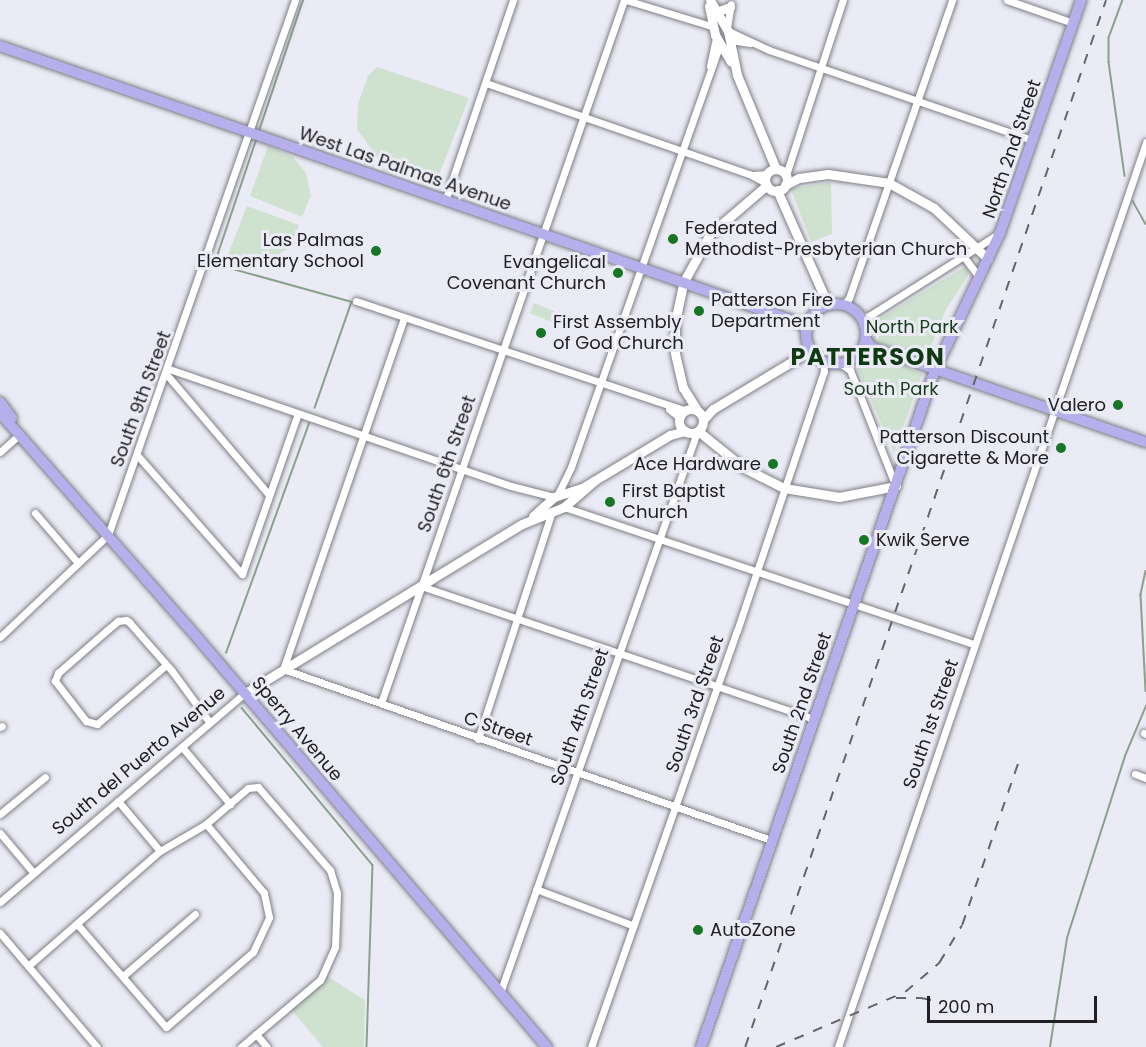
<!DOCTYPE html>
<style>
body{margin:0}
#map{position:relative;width:1146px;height:1047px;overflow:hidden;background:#ebebf5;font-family:Poppins,sans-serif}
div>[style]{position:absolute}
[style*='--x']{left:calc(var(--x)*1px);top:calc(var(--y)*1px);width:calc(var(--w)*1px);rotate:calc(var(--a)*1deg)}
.green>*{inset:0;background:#cfe1cf;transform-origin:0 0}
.stream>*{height:1.5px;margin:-0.75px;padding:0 0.75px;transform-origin:0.75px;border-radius:0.75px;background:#8aa28a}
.roads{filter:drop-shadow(0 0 2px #7e7e86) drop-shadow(0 0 2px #7e7e86)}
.street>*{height:7px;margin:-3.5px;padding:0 3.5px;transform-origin:3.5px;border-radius:3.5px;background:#fff}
.secondary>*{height:9px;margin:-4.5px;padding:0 4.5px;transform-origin:4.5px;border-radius:4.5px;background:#fff}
.secondary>.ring{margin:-4.5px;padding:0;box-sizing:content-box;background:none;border:9px solid #fff;border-radius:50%}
.primary>*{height:10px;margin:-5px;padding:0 5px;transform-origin:5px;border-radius:5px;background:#b6afec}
.primary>.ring{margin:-5px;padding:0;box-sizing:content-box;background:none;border:10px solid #b6afec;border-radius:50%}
.rail>*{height:1.5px;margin-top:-0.75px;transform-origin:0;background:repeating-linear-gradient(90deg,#64646a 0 10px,transparent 0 20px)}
.dots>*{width:16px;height:16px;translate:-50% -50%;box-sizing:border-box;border:3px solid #ebebf5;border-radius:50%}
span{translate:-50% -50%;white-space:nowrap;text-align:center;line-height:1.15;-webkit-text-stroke:6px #ebebf5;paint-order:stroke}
.street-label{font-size:18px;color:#202024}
.poi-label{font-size:18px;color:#202024}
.left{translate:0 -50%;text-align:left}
.right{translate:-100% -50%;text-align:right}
.park-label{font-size:18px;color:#173d19}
.district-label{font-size:24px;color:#0e3912;font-weight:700;letter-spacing:1.5px}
.scale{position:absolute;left:927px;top:996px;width:170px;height:27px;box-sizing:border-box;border:3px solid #202024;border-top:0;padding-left:8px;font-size:18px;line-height:21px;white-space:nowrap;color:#202024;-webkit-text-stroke:4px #ebebf5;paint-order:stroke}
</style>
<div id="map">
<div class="green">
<div style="clip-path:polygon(377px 67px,469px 98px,435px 185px,408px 179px,379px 160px,357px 129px,358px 104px,368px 76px)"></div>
<div style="clip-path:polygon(268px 146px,293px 157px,306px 173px,311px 195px,302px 217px,250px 196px)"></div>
<div style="clip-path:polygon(831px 182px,832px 234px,811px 242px,791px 189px)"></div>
<div style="clip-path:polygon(247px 206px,299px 225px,290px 247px,261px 267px,227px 257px)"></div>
<div style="clip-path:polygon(966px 266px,969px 274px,947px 308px,926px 358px,873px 341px,874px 322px)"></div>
<div style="left:534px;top:303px;width:22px;height:11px;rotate:22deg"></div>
<div style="clip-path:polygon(870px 352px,922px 374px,894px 453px,857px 367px)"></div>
<div style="clip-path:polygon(327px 976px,365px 1000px,364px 1047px,323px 1047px,291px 1009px)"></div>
</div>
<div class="stream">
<div style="--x:1123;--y:0;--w:40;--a:110.2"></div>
<div style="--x:1109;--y:38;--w:24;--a:90"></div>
<div style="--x:1109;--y:62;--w:115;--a:82"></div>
<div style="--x:259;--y:131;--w:138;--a:-71.4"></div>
<div style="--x:257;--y:139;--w:132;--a:108.6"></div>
<div style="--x:215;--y:264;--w:142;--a:15.5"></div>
<div style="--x:352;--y:302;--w:112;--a:109.2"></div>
<div style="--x:1133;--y:201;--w:26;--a:61"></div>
<div style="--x:1146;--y:571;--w:25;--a:102"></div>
<div style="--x:1141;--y:595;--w:96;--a:87"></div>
<div style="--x:226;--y:653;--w:244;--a:-70.1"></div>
<div style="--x:242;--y:708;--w:204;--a:50.2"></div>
<div style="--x:373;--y:865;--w:182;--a:91.9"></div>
<div style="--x:1050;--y:1047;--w:110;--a:-81.1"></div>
<div style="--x:1067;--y:938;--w:191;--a:-72.3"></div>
<div style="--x:1125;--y:756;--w:54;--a:-67.2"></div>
</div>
<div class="roads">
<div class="street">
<div style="--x:626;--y:0;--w:89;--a:17"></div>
<div style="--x:1007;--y:0;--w:70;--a:19.2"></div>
<div style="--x:727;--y:28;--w:24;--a:-81"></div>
<div style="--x:728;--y:31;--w:45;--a:24.9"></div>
<div style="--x:769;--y:50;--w:278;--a:18.9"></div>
<div style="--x:730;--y:40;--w:20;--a:9"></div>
<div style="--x:710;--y:66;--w:30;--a:-78"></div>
<div style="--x:486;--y:83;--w:278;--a:19.1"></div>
<div style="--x:749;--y:174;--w:19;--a:28"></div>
<div style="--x:754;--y:175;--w:13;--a:-4"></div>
<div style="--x:786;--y:175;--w:184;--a:-72"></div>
<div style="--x:445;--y:201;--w:212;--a:-71.3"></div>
<div style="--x:964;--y:257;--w:25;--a:53"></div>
<div style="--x:356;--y:301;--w:348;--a:18.4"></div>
<div style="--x:843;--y:305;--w:9;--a:-49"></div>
<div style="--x:849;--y:298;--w:315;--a:-70.9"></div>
<div style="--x:404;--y:318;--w:371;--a:109"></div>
<div style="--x:283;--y:669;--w:517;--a:19.31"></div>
<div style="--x:864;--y:323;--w:9;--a:-54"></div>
<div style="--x:869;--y:316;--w:153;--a:-32.4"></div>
<div style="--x:841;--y:364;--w:11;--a:34"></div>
<div style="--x:850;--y:370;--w:123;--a:68.5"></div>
<div style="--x:169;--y:369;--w:361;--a:18.9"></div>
<div style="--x:511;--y:486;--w:44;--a:14.3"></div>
<div style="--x:167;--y:375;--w:157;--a:49.6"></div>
<div style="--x:669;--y:409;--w:14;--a:39"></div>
<div style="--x:0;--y:452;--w:27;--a:-42"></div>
<div style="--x:137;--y:455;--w:159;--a:48.6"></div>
<div style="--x:242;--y:574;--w:170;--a:-70.8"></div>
<div style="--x:557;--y:496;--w:32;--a:-64"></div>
<div style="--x:571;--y:467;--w:448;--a:-70.6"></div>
<div style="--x:564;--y:507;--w:432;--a:18.5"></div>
<div style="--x:35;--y:513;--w:66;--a:49.3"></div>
<div style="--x:421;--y:586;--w:414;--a:18.7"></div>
<div style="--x:0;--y:637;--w:149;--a:-43.4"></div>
<div style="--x:108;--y:535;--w:567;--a:-70.73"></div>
<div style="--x:166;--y:665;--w:91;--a:139.5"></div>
<div style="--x:97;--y:724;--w:11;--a:-165"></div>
<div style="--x:86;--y:721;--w:51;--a:-127.8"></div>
<div style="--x:55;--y:681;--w:9;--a:-69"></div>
<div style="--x:58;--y:673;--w:64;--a:-41.2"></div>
<div style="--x:106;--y:631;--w:16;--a:-40"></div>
<div style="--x:118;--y:621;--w:8;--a:-7"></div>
<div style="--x:126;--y:620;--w:4;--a:34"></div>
<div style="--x:129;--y:622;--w:65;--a:48.7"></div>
<div style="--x:172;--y:671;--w:64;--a:53.8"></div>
<div style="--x:381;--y:703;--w:744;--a:-70.93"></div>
<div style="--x:0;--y:727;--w:2;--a:-27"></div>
<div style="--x:1144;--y:733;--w:2;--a:27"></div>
<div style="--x:478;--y:739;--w:240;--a:-72"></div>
<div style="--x:182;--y:747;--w:75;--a:49.9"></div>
<div style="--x:1135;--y:774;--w:12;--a:20"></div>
<div style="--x:118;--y:801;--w:65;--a:50"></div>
<div style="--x:0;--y:814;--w:58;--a:-39.4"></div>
<div style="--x:0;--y:833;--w:51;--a:49.8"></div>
<div style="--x:536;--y:889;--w:103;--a:20.6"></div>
<div style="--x:0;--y:902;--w:322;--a:-40.5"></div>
<div style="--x:77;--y:924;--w:136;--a:49.2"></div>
<div style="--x:166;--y:1027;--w:115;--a:-40.8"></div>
<div style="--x:253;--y:952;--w:38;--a:-65"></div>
<div style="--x:269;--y:917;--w:25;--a:-102"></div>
<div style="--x:264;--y:893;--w:90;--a:-130"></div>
<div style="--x:0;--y:933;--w:150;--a:49.6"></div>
<div style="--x:28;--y:966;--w:175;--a:-41.1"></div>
<div style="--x:160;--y:851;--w:53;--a:-30.4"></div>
<div style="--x:206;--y:824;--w:55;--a:-40.6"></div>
<div style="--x:248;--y:788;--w:10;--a:-6"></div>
<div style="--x:258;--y:787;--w:110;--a:49.1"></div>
<div style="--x:330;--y:870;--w:24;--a:73"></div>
<div style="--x:337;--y:893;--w:54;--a:92.1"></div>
<div style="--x:335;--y:947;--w:36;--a:114"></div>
<div style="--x:320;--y:980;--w:104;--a:139.7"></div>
<div style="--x:123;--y:976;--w:95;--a:-40.7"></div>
<div style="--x:500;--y:993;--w:595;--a:-70.65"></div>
<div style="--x:256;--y:1034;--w:17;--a:50"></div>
<div style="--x:591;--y:1047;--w:441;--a:-70.7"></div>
<div style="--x:737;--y:631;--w:274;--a:-71.5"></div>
<div style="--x:824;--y:371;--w:10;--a:-96"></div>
<div style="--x:838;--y:1047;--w:956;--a:-71.2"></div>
</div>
<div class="secondary">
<div style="--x:710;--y:0;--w:36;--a:60"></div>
<div style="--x:728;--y:31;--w:45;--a:78.4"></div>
<div style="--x:737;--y:75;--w:102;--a:67.5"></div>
<div style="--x:709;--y:6;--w:30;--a:78"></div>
<div style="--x:715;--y:35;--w:31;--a:59"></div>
<div style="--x:716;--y:12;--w:15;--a:-20"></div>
<div class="ring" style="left:765px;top:169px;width:13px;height:13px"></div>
<div style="--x:785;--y:185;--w:16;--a:-27"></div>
<div style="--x:799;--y:178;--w:29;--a:-8"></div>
<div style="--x:828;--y:174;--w:62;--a:8.4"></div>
<div style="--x:889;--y:183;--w:51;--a:29.1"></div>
<div style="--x:934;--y:208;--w:74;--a:43.4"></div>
<div style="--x:777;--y:190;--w:126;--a:66.1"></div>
<div class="ring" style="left:679px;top:409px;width:15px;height:15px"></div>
<div style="--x:697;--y:410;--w:26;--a:-122"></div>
<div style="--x:683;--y:388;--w:37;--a:-103"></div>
<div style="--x:675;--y:352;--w:30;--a:-90"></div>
<div style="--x:675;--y:322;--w:40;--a:-78"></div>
<div style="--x:683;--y:283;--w:56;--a:-61.1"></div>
<div style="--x:710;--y:234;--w:75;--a:-40.7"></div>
<div style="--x:703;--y:420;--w:15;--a:-48"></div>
<div style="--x:713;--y:409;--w:105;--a:-31"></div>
<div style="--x:803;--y:355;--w:11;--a:-56"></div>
<div style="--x:698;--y:431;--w:59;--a:38.8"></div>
<div style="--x:744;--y:468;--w:45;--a:26.6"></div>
<div style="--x:784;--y:488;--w:56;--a:9.3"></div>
<div style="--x:839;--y:497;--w:58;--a:-10.9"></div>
<div style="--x:533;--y:516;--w:28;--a:-42"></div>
<div style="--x:554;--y:497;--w:29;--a:-18"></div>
<div style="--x:582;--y:488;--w:103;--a:-31.1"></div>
<div style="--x:670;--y:435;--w:16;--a:-15"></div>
<div style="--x:245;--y:693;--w:324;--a:-31.4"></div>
<div style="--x:522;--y:524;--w:45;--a:-22"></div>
<div style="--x:564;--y:507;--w:40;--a:-41"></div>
</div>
<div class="primary">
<div style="--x:0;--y:46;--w:847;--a:19.1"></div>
<div style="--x:800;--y:323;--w:10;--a:45"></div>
<div class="ring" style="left:806px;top:304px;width:50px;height:50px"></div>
<div style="--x:866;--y:340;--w:9;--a:54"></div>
<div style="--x:871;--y:347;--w:291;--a:19.1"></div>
<div style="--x:0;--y:402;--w:20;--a:53"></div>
<div style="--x:0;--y:413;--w:286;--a:48.7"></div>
<div style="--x:189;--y:628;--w:551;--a:49.49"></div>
<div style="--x:701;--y:1047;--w:716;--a:-70.93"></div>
<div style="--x:935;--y:370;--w:152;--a:-64.6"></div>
<div style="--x:1000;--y:233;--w:247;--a:-70.8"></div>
</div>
</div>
<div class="rail">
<div style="--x:896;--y:998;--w:25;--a:0"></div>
<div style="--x:921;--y:998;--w:33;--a:11"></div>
<div style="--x:745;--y:1047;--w:1107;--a:-70.98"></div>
<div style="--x:776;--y:1047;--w:140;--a:-23.1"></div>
<div style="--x:905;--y:992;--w:45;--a:-40.5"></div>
<div style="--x:939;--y:963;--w:44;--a:-58.8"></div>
<div style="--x:962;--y:925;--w:175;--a:-70.9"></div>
</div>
<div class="dots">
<div style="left:673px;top:239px;background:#177625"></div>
<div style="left:376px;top:251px;background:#177625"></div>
<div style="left:618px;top:273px;background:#177625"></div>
<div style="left:699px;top:311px;background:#177625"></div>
<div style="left:541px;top:333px;background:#177625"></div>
<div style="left:1118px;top:405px;background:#177625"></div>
<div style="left:1061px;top:448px;background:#177625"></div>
<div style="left:773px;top:464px;background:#177625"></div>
<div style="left:610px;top:502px;background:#177625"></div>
<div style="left:864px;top:540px;background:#177625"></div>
<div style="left:698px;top:930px;background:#177625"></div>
</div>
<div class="street-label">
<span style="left:1012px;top:149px;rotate:-71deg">North 2nd Street</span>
<span style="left:405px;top:169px;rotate:19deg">West Las Palmas Avenue</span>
<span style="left:141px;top:399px;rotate:-70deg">South 9th Street</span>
<span style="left:447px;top:464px;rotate:-71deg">South 6th Street</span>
<span style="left:802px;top:703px;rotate:-71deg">South 2nd Street</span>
<span style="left:695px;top:704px;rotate:-71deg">South 3rd Street</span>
<span style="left:580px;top:717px;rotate:-71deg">South 4th Street</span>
<span style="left:931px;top:724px;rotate:-71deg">South 1st Street</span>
<span style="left:297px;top:729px;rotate:50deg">Sperry Avenue</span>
<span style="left:498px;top:729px;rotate:19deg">C Street</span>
<span style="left:139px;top:761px;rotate:-40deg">South del Puerto Avenue</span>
</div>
<div class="poi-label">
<span class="left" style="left:685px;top:239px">Federated<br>Methodist-Presbyterian Church</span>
<span class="right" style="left:364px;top:251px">Las Palmas<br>Elementary School</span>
<span class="right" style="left:606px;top:273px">Evangelical<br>Covenant Church</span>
<span class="left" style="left:711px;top:311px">Patterson Fire<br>Department</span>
<span class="left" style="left:553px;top:333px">First Assembly<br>of God Church</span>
<span class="right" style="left:1106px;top:405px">Valero</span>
<span class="right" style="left:1049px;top:448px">Patterson Discount<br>Cigarette &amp; More</span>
<span class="right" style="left:761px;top:464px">Ace Hardware</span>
<span class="left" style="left:622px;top:502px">First Baptist<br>Church</span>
<span class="left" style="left:876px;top:540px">Kwik Serve</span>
<span class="left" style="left:710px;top:930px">AutoZone</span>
</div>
<div class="park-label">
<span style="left:912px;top:327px">North Park</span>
<span style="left:891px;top:389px">South Park</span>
</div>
<div class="district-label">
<span style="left:868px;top:357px">PATTERSON</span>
</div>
<div class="scale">200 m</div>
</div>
